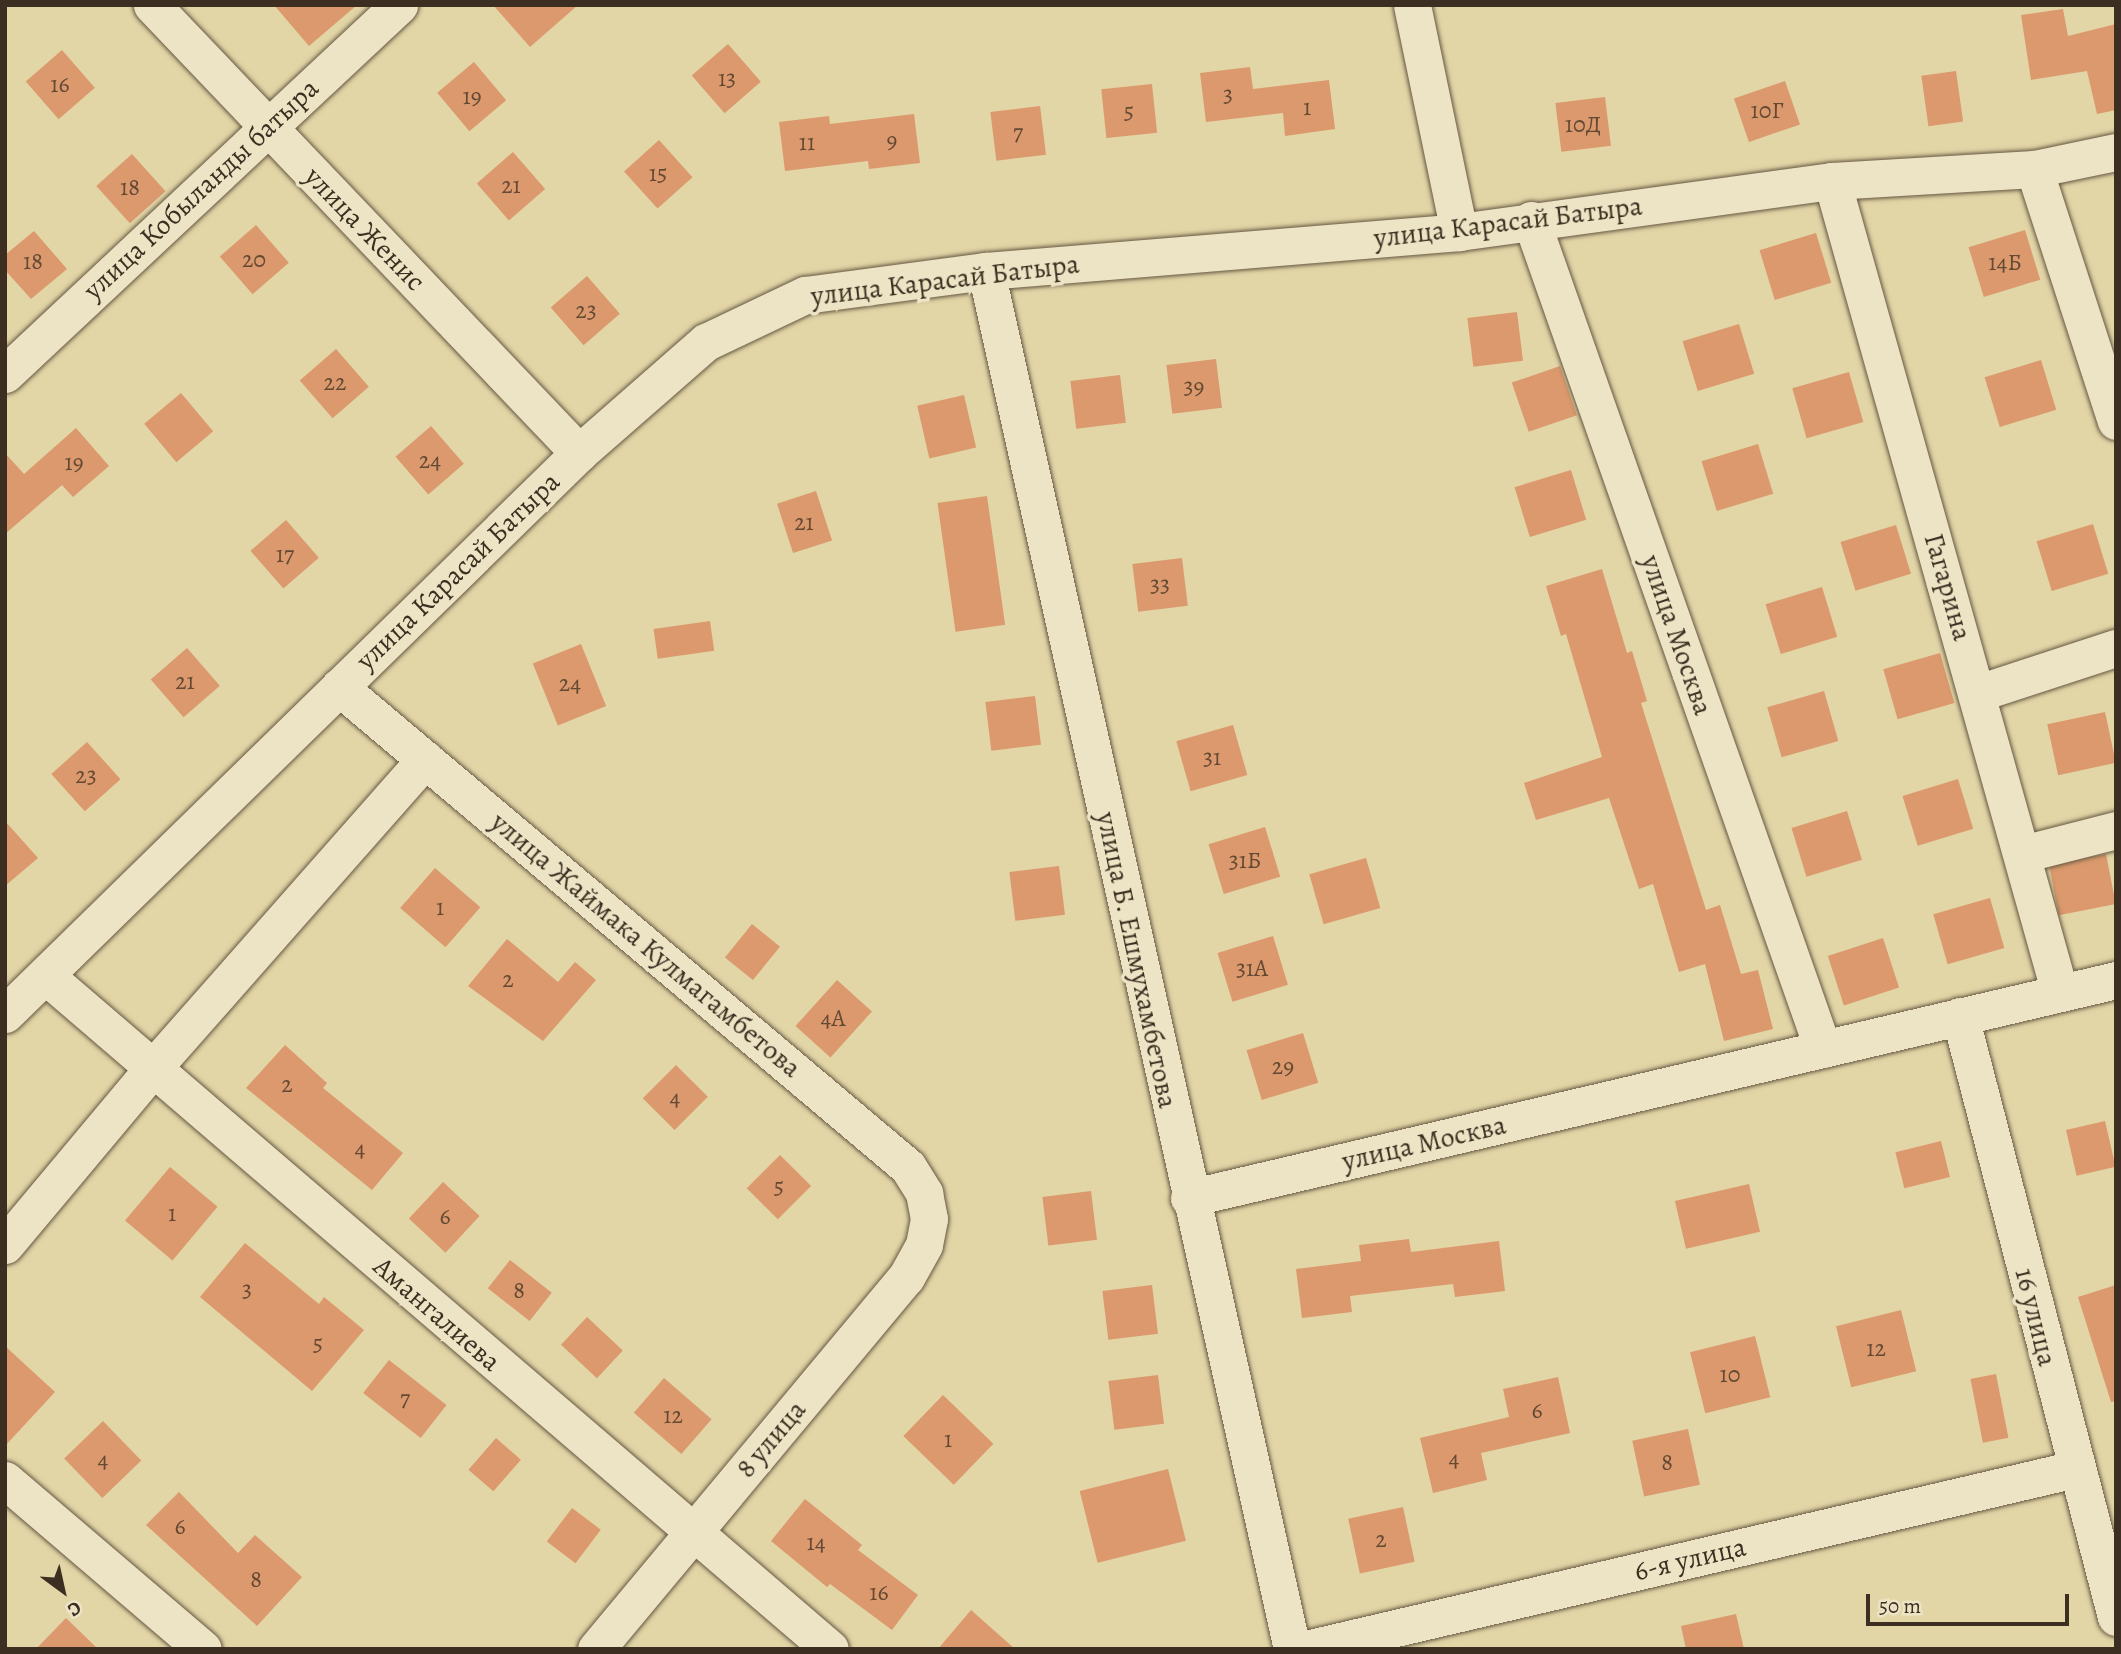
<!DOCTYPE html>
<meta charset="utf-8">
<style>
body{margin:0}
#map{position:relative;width:2121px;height:1654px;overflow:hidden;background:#e2d5a6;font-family:Alegreya,serif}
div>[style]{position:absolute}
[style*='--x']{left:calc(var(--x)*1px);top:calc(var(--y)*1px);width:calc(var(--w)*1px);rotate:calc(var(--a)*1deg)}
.building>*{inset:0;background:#db996d;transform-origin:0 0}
.roads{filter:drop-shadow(0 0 2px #665842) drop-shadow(0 0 2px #665842)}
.minor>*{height:37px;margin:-18.5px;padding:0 18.5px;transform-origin:18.5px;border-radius:18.5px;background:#ece4c5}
span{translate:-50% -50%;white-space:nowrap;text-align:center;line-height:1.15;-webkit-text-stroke:7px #ece4c5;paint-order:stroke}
.number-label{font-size:24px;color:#644933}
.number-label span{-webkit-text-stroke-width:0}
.street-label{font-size:28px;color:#3c2e20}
.frame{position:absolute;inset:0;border:7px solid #3c2e20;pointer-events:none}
.north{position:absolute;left:28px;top:1556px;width:70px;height:70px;-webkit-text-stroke:5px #ece4c5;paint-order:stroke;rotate:147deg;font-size:19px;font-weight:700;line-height:28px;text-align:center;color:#3c2e20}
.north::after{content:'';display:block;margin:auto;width:24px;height:32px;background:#3c2e20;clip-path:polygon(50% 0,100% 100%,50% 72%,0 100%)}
.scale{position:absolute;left:1866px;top:1594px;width:203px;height:32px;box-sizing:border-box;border:4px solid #3c2e20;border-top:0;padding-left:9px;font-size:21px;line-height:24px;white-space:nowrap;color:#3c2e20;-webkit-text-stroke:5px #ece4c5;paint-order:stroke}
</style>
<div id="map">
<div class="building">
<div style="clip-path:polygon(274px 5px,357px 5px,309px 46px)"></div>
<div style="clip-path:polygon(493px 5px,578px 5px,530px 47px)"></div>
<div style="clip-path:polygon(2063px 9px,2068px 36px,2116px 24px,2116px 110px,2097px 114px,2087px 71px,2031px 80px,2021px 15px)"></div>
<div style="left:728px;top:44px;width:50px;height:48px;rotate:49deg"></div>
<div style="left:62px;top:50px;width:50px;height:48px;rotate:49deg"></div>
<div style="left:474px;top:62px;width:50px;height:48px;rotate:50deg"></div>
<div style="clip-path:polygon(1250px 67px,1253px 89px,1329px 80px,1335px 129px,1285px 136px,1283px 113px,1206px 122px,1200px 73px)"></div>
<div style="left:1956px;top:71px;width:51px;height:35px;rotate:82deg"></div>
<div style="left:1785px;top:81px;width:46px;height:54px;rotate:71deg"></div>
<div style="left:1152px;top:84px;width:49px;height:51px;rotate:84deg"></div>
<div style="left:1605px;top:97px;width:49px;height:50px;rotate:83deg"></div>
<div style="left:1040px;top:106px;width:49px;height:50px;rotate:83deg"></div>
<div style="clip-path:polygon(914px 114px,920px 163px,869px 169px,868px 161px,785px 171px,779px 122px,829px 116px,830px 124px)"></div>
<div style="left:659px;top:140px;width:50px;height:47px;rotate:48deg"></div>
<div style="left:513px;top:152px;width:49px;height:48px;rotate:49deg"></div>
<div style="left:132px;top:154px;width:50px;height:48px;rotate:48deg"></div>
<div style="left:256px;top:225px;width:50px;height:48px;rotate:49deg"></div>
<div style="left:2025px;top:230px;width:52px;height:59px;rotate:73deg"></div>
<div style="clip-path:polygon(34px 231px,67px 269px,31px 299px,5px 270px,5px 255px)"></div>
<div style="left:1816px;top:233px;width:52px;height:59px;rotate:73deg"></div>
<div style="left:587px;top:276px;width:50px;height:48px;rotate:49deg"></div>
<div style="left:1517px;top:312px;width:49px;height:50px;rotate:83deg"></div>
<div style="left:1739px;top:324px;width:52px;height:59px;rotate:73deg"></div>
<div style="left:336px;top:349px;width:50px;height:48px;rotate:49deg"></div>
<div style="left:1216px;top:359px;width:49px;height:50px;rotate:83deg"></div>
<div style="left:2041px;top:360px;width:52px;height:59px;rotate:73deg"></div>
<div style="left:1560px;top:366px;width:52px;height:51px;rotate:71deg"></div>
<div style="left:1849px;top:372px;width:52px;height:59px;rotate:74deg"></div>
<div style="left:1120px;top:375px;width:48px;height:50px;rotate:83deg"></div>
<div style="left:181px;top:393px;width:50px;height:48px;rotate:50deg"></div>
<div style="left:964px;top:395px;width:54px;height:48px;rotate:77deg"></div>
<div style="left:431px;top:426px;width:50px;height:47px;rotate:49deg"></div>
<div style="clip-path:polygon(76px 428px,109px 466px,73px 497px,62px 485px,5px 534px,5px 453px,24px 474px)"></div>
<div style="left:1758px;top:444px;width:52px;height:59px;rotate:73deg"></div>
<div style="left:1571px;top:470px;width:52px;height:59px;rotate:73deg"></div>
<div style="left:816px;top:491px;width:52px;height:41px;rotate:72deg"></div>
<div style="left:987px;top:496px;width:130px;height:50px;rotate:82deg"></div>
<div style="left:286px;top:520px;width:50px;height:47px;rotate:49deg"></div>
<div style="left:2093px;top:524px;width:52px;height:59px;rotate:73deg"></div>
<div style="left:1896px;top:525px;width:51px;height:58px;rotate:73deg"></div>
<div style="left:1182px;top:558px;width:48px;height:50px;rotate:83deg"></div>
<div style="clip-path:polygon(1602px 569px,1627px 653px,1632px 651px,1647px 701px,1641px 703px,1706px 910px,1720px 905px,1741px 974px,1758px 970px,1773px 1029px,1724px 1041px,1705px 964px,1679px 972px,1653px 884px,1639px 889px,1609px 798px,1536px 820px,1524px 783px,1602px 757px,1566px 634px,1561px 636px,1546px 586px)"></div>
<div style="left:1822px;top:587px;width:52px;height:59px;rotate:73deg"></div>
<div style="left:710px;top:621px;width:30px;height:57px;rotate:82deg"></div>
<div style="left:581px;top:644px;width:67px;height:52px;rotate:68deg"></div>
<div style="left:187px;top:648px;width:50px;height:48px;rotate:49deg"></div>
<div style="left:1940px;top:653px;width:52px;height:59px;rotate:74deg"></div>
<div style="left:1824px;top:691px;width:52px;height:59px;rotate:74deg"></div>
<div style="left:1035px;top:696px;width:49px;height:50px;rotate:83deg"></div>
<div style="left:2105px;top:712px;width:52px;height:59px;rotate:78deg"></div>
<div style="left:1233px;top:725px;width:52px;height:59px;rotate:74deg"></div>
<div style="left:87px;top:742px;width:50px;height:48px;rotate:48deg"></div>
<div style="left:1958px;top:779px;width:52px;height:58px;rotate:73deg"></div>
<div style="left:1847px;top:811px;width:51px;height:58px;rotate:73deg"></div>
<div style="clip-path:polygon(5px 821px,38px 858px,5px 886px)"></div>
<div style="left:1265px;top:827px;width:52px;height:59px;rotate:73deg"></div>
<div style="left:2106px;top:854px;width:51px;height:58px;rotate:79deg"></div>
<div style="left:1366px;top:858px;width:52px;height:59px;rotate:74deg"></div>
<div style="left:1059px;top:866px;width:49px;height:50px;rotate:83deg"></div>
<div style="left:435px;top:868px;width:60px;height:53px;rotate:41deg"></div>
<div style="left:1990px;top:898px;width:52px;height:59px;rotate:74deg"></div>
<div style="left:752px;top:924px;width:36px;height:43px;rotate:39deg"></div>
<div style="left:1273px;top:936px;width:51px;height:58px;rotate:73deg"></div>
<div style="left:1883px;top:938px;width:52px;height:58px;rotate:72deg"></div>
<div style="clip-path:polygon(507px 939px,558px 982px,575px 962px,596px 980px,543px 1041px,468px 986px)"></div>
<div style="left:837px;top:980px;width:47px;height:62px;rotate:42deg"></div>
<div style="left:1303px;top:1033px;width:52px;height:59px;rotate:73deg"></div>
<div style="clip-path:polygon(285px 1045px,327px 1083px,323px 1088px,403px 1153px,372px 1190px,246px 1088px)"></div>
<div style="left:676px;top:1065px;width:45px;height:47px;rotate:45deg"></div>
<div style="left:2105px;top:1121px;width:47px;height:40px;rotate:77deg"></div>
<div style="left:1941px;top:1141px;width:37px;height:47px;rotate:76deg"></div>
<div style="left:780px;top:1155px;width:44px;height:47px;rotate:45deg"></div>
<div style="left:170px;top:1167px;width:62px;height:70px;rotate:40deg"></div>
<div style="left:443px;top:1182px;width:50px;height:50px;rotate:43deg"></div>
<div style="left:1749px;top:1184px;width:49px;height:76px;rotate:77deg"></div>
<div style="left:1091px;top:1191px;width:49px;height:49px;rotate:83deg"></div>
<div style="clip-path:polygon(1409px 1239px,1411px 1252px,1499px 1241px,1505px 1291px,1455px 1297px,1453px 1284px,1350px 1296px,1352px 1312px,1302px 1318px,1296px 1269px,1361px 1261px,1359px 1245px)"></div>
<div style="clip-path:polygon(245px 1243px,319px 1304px,324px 1297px,364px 1330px,312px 1391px,200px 1297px)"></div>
<div style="left:510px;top:1260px;width:53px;height:36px;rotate:38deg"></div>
<div style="left:1152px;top:1285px;width:49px;height:50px;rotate:83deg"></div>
<div style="clip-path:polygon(2116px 1285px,2116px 1401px,2111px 1402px,2078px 1297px)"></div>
<div style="left:1901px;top:1310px;width:63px;height:67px;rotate:76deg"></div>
<div style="left:587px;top:1317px;width:49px;height:38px;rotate:43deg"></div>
<div style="left:1755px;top:1336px;width:63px;height:67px;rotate:76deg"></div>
<div style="clip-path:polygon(5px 1346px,55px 1392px,5px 1446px)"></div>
<div style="left:389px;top:1360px;width:73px;height:42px;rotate:38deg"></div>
<div style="left:1996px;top:1374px;width:65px;height:26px;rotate:79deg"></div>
<div style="left:1158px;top:1375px;width:49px;height:50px;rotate:83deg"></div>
<div style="clip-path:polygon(1558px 1377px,1570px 1433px,1481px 1453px,1487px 1480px,1433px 1493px,1420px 1438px,1509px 1417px,1503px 1389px)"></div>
<div style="left:664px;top:1378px;width:63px;height:46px;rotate:41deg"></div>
<div style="left:943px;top:1395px;width:70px;height:57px;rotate:44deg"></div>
<div style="left:103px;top:1421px;width:55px;height:54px;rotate:46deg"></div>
<div style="left:1688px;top:1429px;width:57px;height:57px;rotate:78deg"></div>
<div style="left:496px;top:1438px;width:33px;height:42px;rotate:41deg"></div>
<div style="left:1168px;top:1469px;width:74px;height:91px;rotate:76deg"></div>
<div style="clip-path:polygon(179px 1492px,238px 1553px,255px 1535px,302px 1577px,257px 1626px,146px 1525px)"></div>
<div style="clip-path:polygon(805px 1499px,862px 1545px,858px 1550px,918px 1595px,892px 1630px,830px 1584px,827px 1587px,771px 1541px)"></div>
<div style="left:1403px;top:1507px;width:56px;height:56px;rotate:78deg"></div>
<div style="left:572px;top:1508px;width:36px;height:42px;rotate:37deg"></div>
<div style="clip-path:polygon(971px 1610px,1015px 1649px,938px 1649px)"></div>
<div style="clip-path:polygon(1736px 1614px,1744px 1649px,1686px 1649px,1681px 1626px)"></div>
<div style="clip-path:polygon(66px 1618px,98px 1649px,36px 1649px)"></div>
</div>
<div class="roads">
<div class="minor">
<div style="--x:152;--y:5;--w:619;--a:46.37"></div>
<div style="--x:1412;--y:5;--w:232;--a:78.3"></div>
<div style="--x:2034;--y:169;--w:265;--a:72"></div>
<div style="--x:1832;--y:181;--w:843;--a:74.32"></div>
<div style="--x:1531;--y:220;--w:879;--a:70.6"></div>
<div style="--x:986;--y:271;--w:1412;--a:77.48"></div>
<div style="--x:5;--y:374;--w:540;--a:-43.12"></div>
<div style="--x:339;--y:687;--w:744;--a:40.15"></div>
<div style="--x:908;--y:1167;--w:31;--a:58"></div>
<div style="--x:924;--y:1193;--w:26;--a:79"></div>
<div style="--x:929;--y:1219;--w:26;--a:101"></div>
<div style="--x:924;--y:1245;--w:37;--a:119"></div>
<div style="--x:906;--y:1277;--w:484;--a:129.8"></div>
<div style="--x:1978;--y:693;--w:145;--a:-18.1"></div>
<div style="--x:2022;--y:854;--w:97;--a:-14.3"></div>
<div style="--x:46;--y:976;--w:1033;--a:40.64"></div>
<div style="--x:5;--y:1014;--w:803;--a:-44.34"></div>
<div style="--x:579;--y:453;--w:169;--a:-41.2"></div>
<div style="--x:706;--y:342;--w:110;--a:-25.4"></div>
<div style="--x:805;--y:295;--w:183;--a:-7.6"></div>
<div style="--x:986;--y:271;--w:475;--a:-4.7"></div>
<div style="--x:1459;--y:232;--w:376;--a:-7.8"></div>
<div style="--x:1832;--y:181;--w:202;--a:-3.4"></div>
<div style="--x:2034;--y:169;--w:84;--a:-11.7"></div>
<div style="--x:1960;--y:1016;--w:621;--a:75.45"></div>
<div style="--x:1189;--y:1198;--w:952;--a:-13.23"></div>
<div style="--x:5;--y:1245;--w:229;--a:-50.1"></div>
<div style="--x:152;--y:1069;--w:413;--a:-48.6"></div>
<div style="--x:5;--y:1480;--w:260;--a:40.5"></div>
<div style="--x:1306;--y:1649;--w:790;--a:-13.17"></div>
</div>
</div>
<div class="number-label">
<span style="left:727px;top:79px">13</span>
<span style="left:60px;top:85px">16</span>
<span style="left:1228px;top:95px">3</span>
<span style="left:472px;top:97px">19</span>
<span style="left:1307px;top:108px">1</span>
<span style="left:1767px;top:111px">10Г</span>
<span style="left:1129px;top:112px">5</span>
<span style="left:1583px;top:125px">10Д</span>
<span style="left:1018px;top:133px">7</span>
<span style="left:892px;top:141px">9</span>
<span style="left:807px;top:143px">11</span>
<span style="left:658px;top:174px">15</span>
<span style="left:511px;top:186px">21</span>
<span style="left:130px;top:188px">18</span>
<span style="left:254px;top:260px">20</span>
<span style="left:33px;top:262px">18</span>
<span style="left:2005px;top:263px">14Б</span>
<span style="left:586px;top:311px">23</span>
<span style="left:335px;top:383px">22</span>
<span style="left:1194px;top:387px">39</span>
<span style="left:430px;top:461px">24</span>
<span style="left:74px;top:463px">19</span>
<span style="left:804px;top:523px">21</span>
<span style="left:285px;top:555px">17</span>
<span style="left:1160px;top:585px">33</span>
<span style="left:185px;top:682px">21</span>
<span style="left:570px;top:684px">24</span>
<span style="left:1212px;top:758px">31</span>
<span style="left:86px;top:776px">23</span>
<span style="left:1245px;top:861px">31Б</span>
<span style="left:440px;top:908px">1</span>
<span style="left:1252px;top:969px">31А</span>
<span style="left:508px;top:980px">2</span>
<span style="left:833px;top:1019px">4А</span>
<span style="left:1283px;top:1067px">29</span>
<span style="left:287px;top:1085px">2</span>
<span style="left:675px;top:1098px">4</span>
<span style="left:360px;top:1149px">4</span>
<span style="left:779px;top:1187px">5</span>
<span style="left:172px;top:1214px">1</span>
<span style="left:445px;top:1217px">6</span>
<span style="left:247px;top:1290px">3</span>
<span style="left:519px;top:1291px">8</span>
<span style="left:318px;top:1344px">5</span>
<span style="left:1876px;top:1349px">12</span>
<span style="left:1730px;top:1375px">10</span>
<span style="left:405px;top:1399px">7</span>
<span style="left:1537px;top:1411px">6</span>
<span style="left:673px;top:1416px">12</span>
<span style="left:948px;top:1440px">1</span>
<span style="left:1454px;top:1459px">4</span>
<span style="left:103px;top:1460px">4</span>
<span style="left:1667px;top:1463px">8</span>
<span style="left:180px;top:1527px">6</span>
<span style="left:1381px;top:1540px">2</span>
<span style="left:816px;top:1543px">14</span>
<span style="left:256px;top:1580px">8</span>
<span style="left:879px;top:1593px">16</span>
</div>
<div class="street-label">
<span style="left:201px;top:189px;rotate:-43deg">улица Кобыланды батыра</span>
<span style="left:1508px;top:222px;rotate:-7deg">улица Карасай Батыра</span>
<span style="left:365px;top:229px;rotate:46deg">улица Женис</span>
<span style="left:945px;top:280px;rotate:-7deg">улица Карасай Батыра</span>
<span style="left:458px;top:571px;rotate:-44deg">улица Карасай Батыра</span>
<span style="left:1948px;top:587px;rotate:74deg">Гагарина</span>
<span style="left:1677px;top:635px;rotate:71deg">улица Москва</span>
<span style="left:646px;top:945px;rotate:40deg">улица Жаймака Кулмагамбетова</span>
<span style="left:1137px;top:960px;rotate:78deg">улица Б. Ешмухамбетова</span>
<span style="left:1424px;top:1143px;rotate:-13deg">улица Москва</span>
<span style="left:437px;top:1314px;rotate:41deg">Амангалиева</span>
<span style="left:2036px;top:1317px;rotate:76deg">16 улица</span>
<span style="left:771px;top:1439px;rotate:-50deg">8 улица</span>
<span style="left:1690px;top:1559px;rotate:-13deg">6-я улица</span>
</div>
<div class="frame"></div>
<div class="north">С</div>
<div class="scale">50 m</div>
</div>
